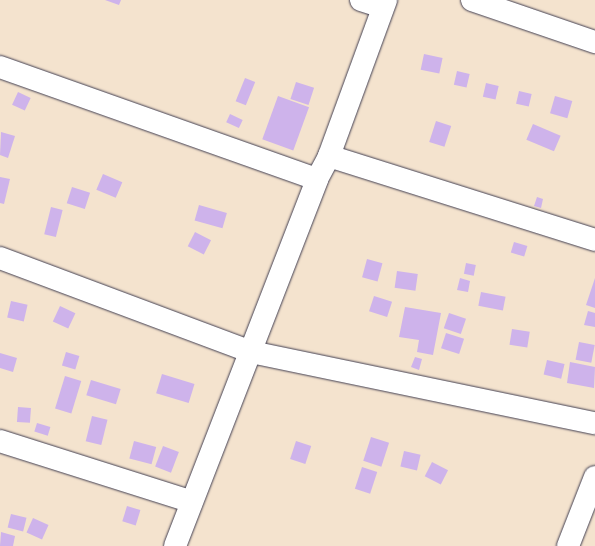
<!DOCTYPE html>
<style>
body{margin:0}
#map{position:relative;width:595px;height:546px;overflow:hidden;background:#f4e3ce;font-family:"Playpen Sans",sans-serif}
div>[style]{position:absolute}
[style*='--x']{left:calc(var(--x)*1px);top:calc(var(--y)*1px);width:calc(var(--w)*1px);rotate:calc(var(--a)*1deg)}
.building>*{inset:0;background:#ceb3eb;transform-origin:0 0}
.roads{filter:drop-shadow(0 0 1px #423f51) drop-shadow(0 0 1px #423f51)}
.minor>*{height:22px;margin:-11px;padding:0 11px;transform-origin:11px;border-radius:11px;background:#fff}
span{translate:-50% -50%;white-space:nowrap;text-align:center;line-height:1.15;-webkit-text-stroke:3.5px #f6f6f2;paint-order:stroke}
</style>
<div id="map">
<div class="building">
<div style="clip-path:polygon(105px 0,121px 0,119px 5px)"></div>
<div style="left:424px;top:54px;width:19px;height:16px;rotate:12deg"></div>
<div style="left:457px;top:71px;width:13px;height:14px;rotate:13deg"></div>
<div style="left:245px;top:78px;width:11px;height:25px;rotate:22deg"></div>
<div style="left:296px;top:82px;width:19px;height:18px;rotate:18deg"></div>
<div style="left:486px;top:83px;width:13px;height:14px;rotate:13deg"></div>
<div style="left:519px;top:91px;width:13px;height:13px;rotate:13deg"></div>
<div style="left:18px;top:92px;width:14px;height:14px;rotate:25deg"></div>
<div style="left:278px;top:96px;width:33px;height:46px;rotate:20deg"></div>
<div style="left:555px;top:96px;width:18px;height:18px;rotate:16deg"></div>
<div style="left:230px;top:114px;width:14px;height:9px;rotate:25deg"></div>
<div style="left:436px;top:121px;width:16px;height:22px;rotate:18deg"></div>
<div style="left:533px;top:124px;width:30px;height:17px;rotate:23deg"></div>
<div style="clip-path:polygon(1px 132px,15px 136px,8px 158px,0 155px)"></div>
<div style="left:103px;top:174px;width:21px;height:17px;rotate:23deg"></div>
<div style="clip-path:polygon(0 177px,10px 179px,4px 204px,0 203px)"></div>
<div style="left:72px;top:187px;width:19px;height:17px;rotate:18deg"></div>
<div style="clip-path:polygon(537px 197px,543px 199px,541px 208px,534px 206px)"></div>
<div style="left:199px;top:205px;width:29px;height:16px;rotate:16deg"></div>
<div style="left:51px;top:207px;width:12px;height:28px;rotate:14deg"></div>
<div style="left:195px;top:232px;width:18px;height:16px;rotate:27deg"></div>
<div style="left:514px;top:242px;width:14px;height:11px;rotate:17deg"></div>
<div style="left:367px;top:259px;width:16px;height:19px;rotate:15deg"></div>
<div style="left:466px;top:263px;width:10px;height:11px;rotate:11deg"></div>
<div style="left:397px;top:271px;width:21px;height:17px;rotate:8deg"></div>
<div style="clip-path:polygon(460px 278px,470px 281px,468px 292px,457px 290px)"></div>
<div style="clip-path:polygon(595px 278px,595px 308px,586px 305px)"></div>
<div style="left:481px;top:292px;width:25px;height:14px;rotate:11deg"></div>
<div style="left:374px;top:296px;width:19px;height:16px;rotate:18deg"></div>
<div style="left:11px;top:301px;width:17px;height:17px;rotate:13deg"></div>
<div style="left:60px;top:306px;width:17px;height:17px;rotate:25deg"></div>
<div style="clip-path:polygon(405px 307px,441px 313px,433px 355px,417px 352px,419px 340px,399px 337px)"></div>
<div style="clip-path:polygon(588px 311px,595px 313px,595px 327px,584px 325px)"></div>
<div style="left:449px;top:313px;width:18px;height:16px;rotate:19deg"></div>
<div style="left:512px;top:329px;width:18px;height:16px;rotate:9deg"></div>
<div style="left:446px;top:333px;width:19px;height:16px;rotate:18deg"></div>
<div style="left:579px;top:342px;width:16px;height:18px;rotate:11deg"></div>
<div style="left:66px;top:352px;width:14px;height:14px;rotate:17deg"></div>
<div style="clip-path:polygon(0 353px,17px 358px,13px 372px,0 368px)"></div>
<div style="clip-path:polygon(415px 357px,422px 359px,419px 370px,411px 367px)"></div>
<div style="left:547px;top:360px;width:18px;height:15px;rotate:13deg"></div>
<div style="clip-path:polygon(570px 362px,595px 367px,594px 388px,567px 383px)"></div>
<div style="left:162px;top:374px;width:34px;height:20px;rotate:17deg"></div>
<div style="left:65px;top:376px;width:17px;height:34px;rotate:17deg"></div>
<div style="left:91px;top:380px;width:31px;height:16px;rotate:17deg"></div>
<div style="left:18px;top:407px;width:13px;height:15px;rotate:4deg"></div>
<div style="left:92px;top:416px;width:16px;height:26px;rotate:14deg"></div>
<div style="left:37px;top:423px;width:14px;height:9px;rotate:17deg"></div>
<div style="left:371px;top:437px;width:19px;height:25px;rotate:18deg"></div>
<div style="left:134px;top:441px;width:23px;height:18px;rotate:15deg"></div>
<div style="left:296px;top:441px;width:16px;height:19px;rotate:18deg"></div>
<div style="left:163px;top:446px;width:17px;height:22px;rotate:21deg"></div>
<div style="left:404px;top:451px;width:17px;height:16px;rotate:13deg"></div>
<div style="left:432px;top:462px;width:18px;height:16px;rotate:27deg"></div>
<div style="left:362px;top:467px;width:16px;height:23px;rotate:18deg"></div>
<div style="left:127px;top:506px;width:14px;height:16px;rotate:17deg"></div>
<div style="left:11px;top:514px;width:16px;height:14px;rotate:14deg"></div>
<div style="left:33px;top:518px;width:17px;height:16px;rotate:24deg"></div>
<div style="clip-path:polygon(1px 532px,15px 536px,13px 546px,0 546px)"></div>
</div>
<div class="roads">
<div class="minor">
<div style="--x:361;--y:0;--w:23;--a:18"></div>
<div style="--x:472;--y:0;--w:130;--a:18.9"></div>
<div style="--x:0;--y:67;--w:336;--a:19.5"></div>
<div style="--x:329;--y:156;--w:279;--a:17.5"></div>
<div style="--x:0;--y:258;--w:268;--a:20.5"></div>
<div style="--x:251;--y:352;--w:351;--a:11.7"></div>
<div style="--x:0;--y:441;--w:201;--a:17.6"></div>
<div style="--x:175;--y:546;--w:394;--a:-68.8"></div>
<div style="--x:317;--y:179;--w:26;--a:-62"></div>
<div style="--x:329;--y:156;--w:166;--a:-69.9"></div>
<div style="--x:568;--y:546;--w:74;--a:-68.6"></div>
</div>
</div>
</div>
